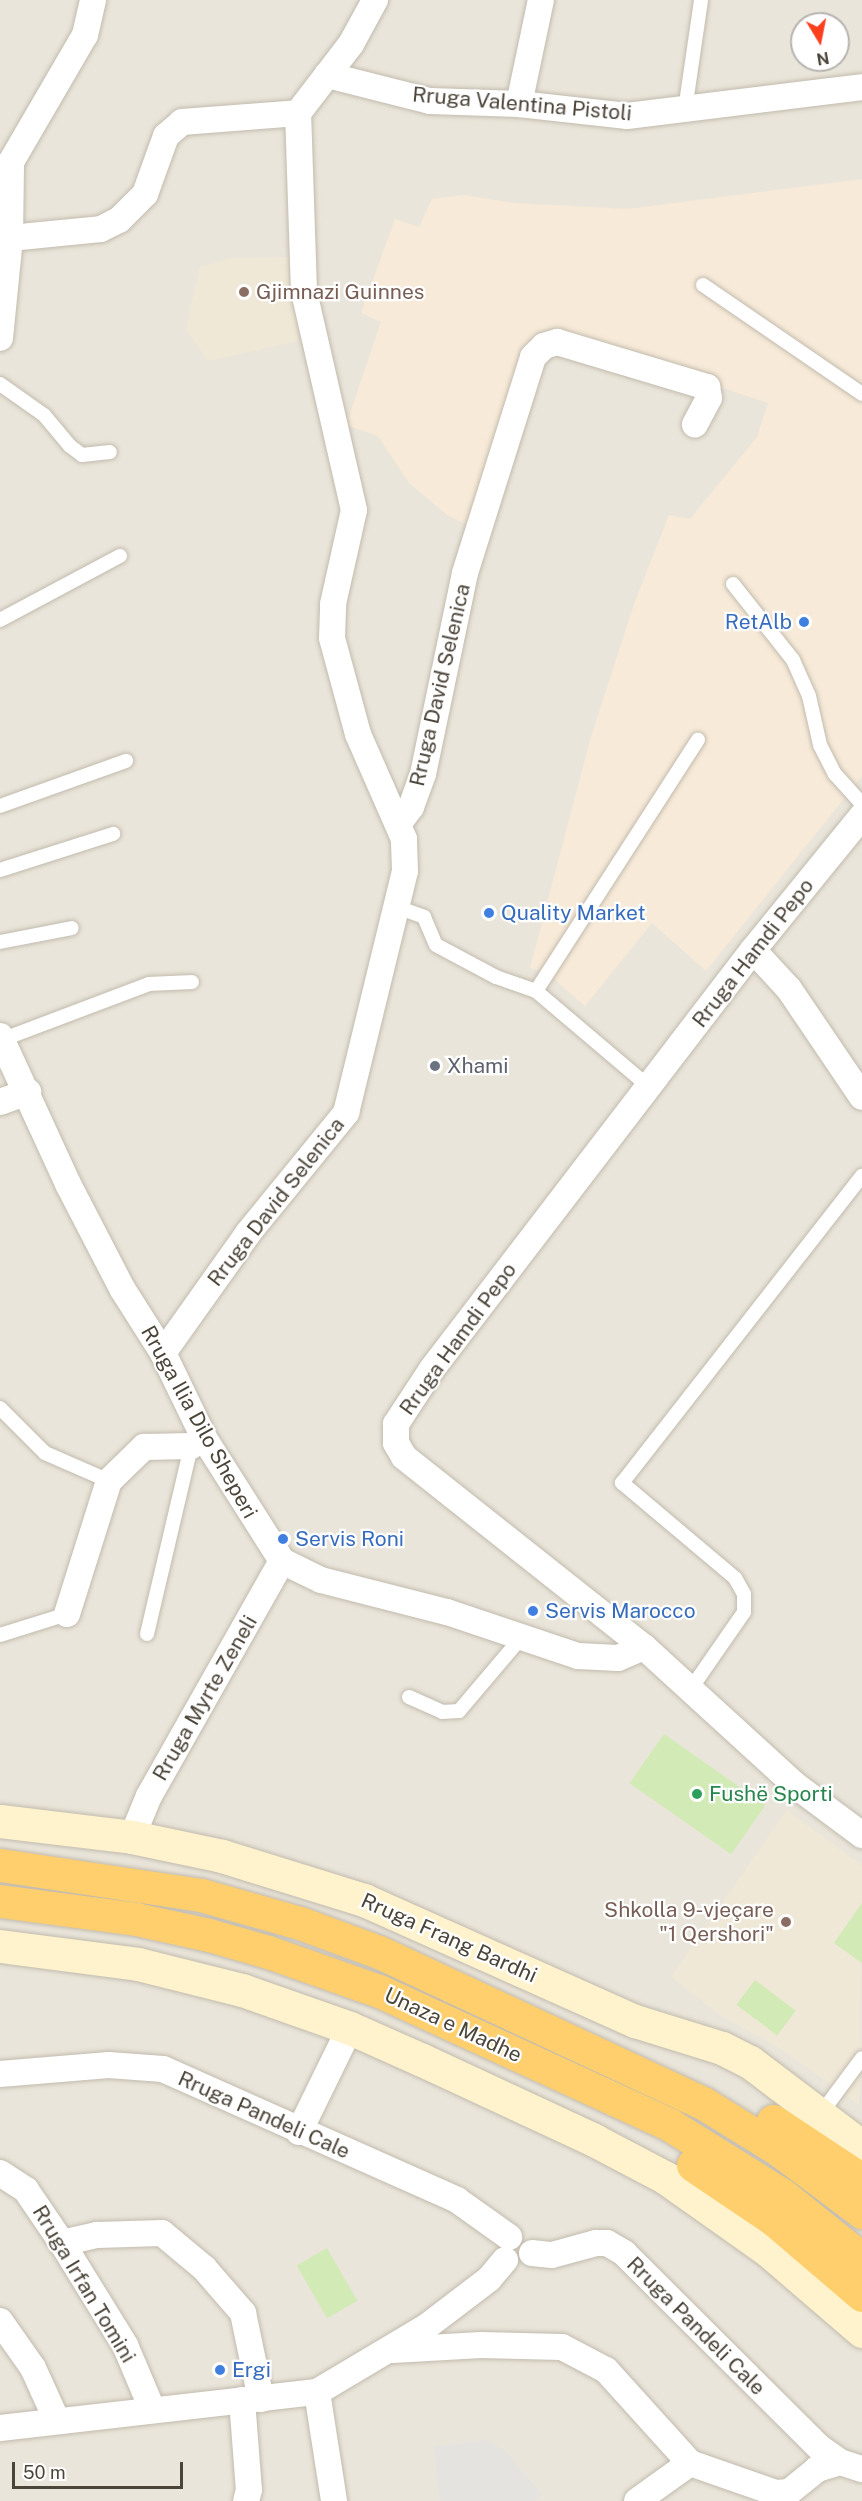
<!DOCTYPE html>
<meta charset="utf-8">
<style>
body{margin:0}
#map{position:relative;width:862px;height:2501px;overflow:hidden;background:#f6f3ec;font-family:"Public Sans",sans-serif}
div>[style]{position:absolute}
[style*='--x']{left:calc(var(--x)*1px);top:calc(var(--y)*1px);width:calc(var(--w)*1px);rotate:calc(var(--a)*1deg)}
.residential>*{inset:0;background:#eae5da}
.commercial>*{inset:0;background:#f7ead8}
.education>*{inset:0;background:#efe8d6}
.green>*{inset:0;background:#d2eab5;transform-origin:0 0}
.parking>*{inset:0;background:#e5e3e0}
.roads{filter:drop-shadow(0 0 2px #c2bbae) drop-shadow(0 0 2px #c2bbae)}
.lane>*{height:14px;margin:-7px;padding:0 7px;transform-origin:7px;border-radius:7px;background:#fff}
.street>*{height:26px;margin:-13px;padding:0 13px;transform-origin:13px;border-radius:13px;background:#fff}
.secondary>*{height:33px;margin:-16.5px;padding:0 16.5px;transform-origin:16.5px;border-radius:16.5px;background:#fff3cd}
.highway>*{height:33px;margin:-16.5px;padding:0 16.5px;transform-origin:16.5px;border-radius:16.5px;background:#ffcf6e}
.dots>*{width:16px;height:16px;translate:-50% -50%;box-sizing:border-box;border:3px solid #fff;border-radius:50%}
span{translate:-50% -50%;white-space:nowrap;text-align:center;line-height:1.15;-webkit-text-stroke:4.5px #fff;paint-order:stroke}
.street-label{font-size:21px;color:#4b4439}
.education-label{font-size:21px;color:#785e54}
.left{translate:0 -50%;text-align:left}
.right{translate:-100% -50%;text-align:right}
.shop-label{font-size:21px;color:#366cbe}
.worship-label{font-size:21px;color:#5b616d}
.leisure-label{font-size:21px;color:#27864d}
.north{position:absolute;left:790px;top:12px;width:60px;height:60px;box-sizing:border-box;background:#fff;border:2px solid #b7b4b0;border-radius:50%;rotate:170deg;font-size:16px;font-weight:700;line-height:24px;text-align:center;color:#4b4439}
.north::after{content:'';display:block;margin:auto;width:21px;height:27px;background:#fc3f1d;clip-path:polygon(50% 0,100% 100%,50% 72%,0 100%)}
.scale{position:absolute;left:12px;top:2462px;width:171px;height:27px;box-sizing:border-box;border:3px solid #4b4439;border-top:0;padding-left:8px;font-size:18px;line-height:21px;white-space:nowrap;color:#4b4439;-webkit-text-stroke:4px #fff;paint-order:stroke}
</style>
<div id="map">
<div class="residential">
<div style="clip-path:polygon(evenodd,0 0,862px 0,862px 2501px,0 2501px,0 0,802px 24px,838px 24px,838px 60px,802px 60px,802px 24px)"></div>
</div>
<div class="commercial">
<div style="clip-path:polygon(862px 179px,862px 776px,706px 971px,652px 923px,585px 1006px,547px 973px,530px 968px,590px 740px,634px 604px,669px 515px,690px 519px,757px 437px,768px 403px,550px 330px,537px 333px,495px 449px,474px 528px,447px 515px,410px 484px,378px 436px,346px 425px,381px 322px,361px 313px,395px 219px,419px 227px,432px 199px,463px 195px,514px 203px,628px 209px)"></div>
</div>
<div class="education">
<div style="clip-path:polygon(290px 257px,298px 341px,208px 361px,186px 329px,200px 267px,232px 258px)"></div>
<div style="clip-path:polygon(787px 1810px,862px 1866px,859px 2105px,778px 2047px,720px 2015px,671px 1977px)"></div>
</div>
<div class="green">
<div style="left:664px;top:1734px;width:124px;height:60px;rotate:35deg"></div>
<div style="clip-path:polygon(862px 1903px,862px 1963px,834px 1943px)"></div>
<div style="left:755px;top:1980px;width:51px;height:31px;rotate:37deg"></div>
<div style="left:327px;top:2248px;width:61px;height:35px;rotate:60deg"></div>
</div>
<div class="parking">
<div style="clip-path:polygon(486px 2440px,506px 2451px,542px 2495px,534px 2501px,440px 2501px,433px 2447px)"></div>
</div>
<div class="roads">
<div class="lane">
<div style="--x:685;--y:110;--w:111;--a:-81.7"></div>
<div style="--x:703;--y:285;--w:193;--a:34.4"></div>
<div style="--x:0;--y:384;--w:54;--a:35.2"></div>
<div style="--x:44;--y:415;--w:40;--a:50"></div>
<div style="--x:70;--y:446;--w:15;--a:37"></div>
<div style="--x:82;--y:455;--w:28;--a:-6"></div>
<div style="--x:733;--y:584;--w:97;--a:51.7"></div>
<div style="--x:793;--y:660;--w:39;--a:66"></div>
<div style="--x:809;--y:696;--w:50;--a:77.3"></div>
<div style="--x:820;--y:745;--w:33;--a:63"></div>
<div style="--x:835;--y:774;--w:40;--a:48"></div>
<div style="--x:0;--y:620;--w:136;--a:-28.1"></div>
<div style="--x:0;--y:806;--w:134;--a:-19.7"></div>
<div style="--x:0;--y:870;--w:119;--a:-17.7"></div>
<div style="--x:397;--y:907;--w:29;--a:20"></div>
<div style="--x:424;--y:917;--w:30;--a:67"></div>
<div style="--x:436;--y:945;--w:68;--a:28.1"></div>
<div style="--x:496;--y:977;--w:42;--a:19.3"></div>
<div style="--x:536;--y:991;--w:148;--a:40.3"></div>
<div style="--x:0;--y:942;--w:73;--a:-11"></div>
<div style="--x:536;--y:991;--w:299;--a:-57.2"></div>
<div style="--x:1;--y:1040;--w:158;--a:-20.7"></div>
<div style="--x:149;--y:984;--w:43;--a:-2.7"></div>
<div style="--x:0;--y:1408;--w:64;--a:45"></div>
<div style="--x:45;--y:1453;--w:70;--a:23.6"></div>
<div style="--x:147;--y:1634;--w:193;--a:-76.8"></div>
<div style="--x:0;--y:1635;--w:70;--a:-17.4"></div>
<div style="--x:690;--y:1690;--w:95;--a:-55.3"></div>
<div style="--x:744;--y:1612;--w:18;--a:-90"></div>
<div style="--x:744;--y:1594;--w:18;--a:-119"></div>
<div style="--x:735;--y:1578;--w:148;--a:-139.9"></div>
<div style="--x:622;--y:1483;--w:390;--a:-52"></div>
<div style="--x:409;--y:1697;--w:36;--a:24"></div>
<div style="--x:442;--y:1712;--w:17;--a:-3"></div>
<div style="--x:459;--y:1711;--w:96;--a:-49.7"></div>
<div style="--x:819;--y:2116;--w:72;--a:-53.4"></div>
</div>
<div class="street">
<div style="--x:327;--y:75;--w:106;--a:14.2"></div>
<div style="--x:430;--y:101;--w:89;--a:1.9"></div>
<div style="--x:519;--y:104;--w:109;--a:6.3"></div>
<div style="--x:627;--y:116;--w:237;--a:-7"></div>
<div style="--x:519;--y:104;--w:106;--a:-78.1"></div>
<div style="--x:298;--y:113;--w:87;--a:-52.5"></div>
<div style="--x:351;--y:44;--w:50;--a:-61.4"></div>
<div style="--x:10;--y:238;--w:91;--a:-5.6"></div>
<div style="--x:101;--y:229;--w:20;--a:-27"></div>
<div style="--x:119;--y:220;--w:37;--a:-45"></div>
<div style="--x:145;--y:194;--w:62;--a:-70.1"></div>
<div style="--x:166;--y:136;--w:21;--a:-41"></div>
<div style="--x:182;--y:122;--w:116;--a:-4.4"></div>
<div style="--x:0;--y:338;--w:100;--a:-84.3"></div>
<div style="--x:10;--y:238;--w:76;--a:-89.2"></div>
<div style="--x:11;--y:162;--w:147;--a:-59.8"></div>
<div style="--x:85;--y:35;--w:36;--a:-77"></div>
<div style="--x:862;--y:816;--w:173;--a:129.1"></div>
<div style="--x:753;--y:950;--w:528;--a:127.46"></div>
<div style="--x:432;--y:1369;--w:66;--a:123.2"></div>
<div style="--x:396;--y:1424;--w:19;--a:90"></div>
<div style="--x:396;--y:1443;--w:16;--a:60"></div>
<div style="--x:404;--y:1457;--w:306;--a:38.4"></div>
<div style="--x:644;--y:1647;--w:205;--a:42.4"></div>
<div style="--x:795;--y:1785;--w:84;--a:36.7"></div>
<div style="--x:399;--y:823;--w:20;--a:-53"></div>
<div style="--x:411;--y:807;--w:35;--a:-70"></div>
<div style="--x:423;--y:774;--w:205;--a:-78.2"></div>
<div style="--x:465;--y:573;--w:226;--a:-72.5"></div>
<div style="--x:533;--y:357;--w:16;--a:-45"></div>
<div style="--x:544;--y:346;--w:14;--a:-17"></div>
<div style="--x:557;--y:342;--w:157;--a:16.7"></div>
<div style="--x:707;--y:387;--w:11;--a:80"></div>
<div style="--x:709;--y:398;--w:30;--a:118"></div>
<div style="--x:753;--y:950;--w:53;--a:47.3"></div>
<div style="--x:789;--y:989;--w:130;--a:55.9"></div>
<div style="--x:0;--y:1036;--w:163;--a:65.3"></div>
<div style="--x:68;--y:1184;--w:119;--a:62.6"></div>
<div style="--x:123;--y:1290;--w:75;--a:57.6"></div>
<div style="--x:163;--y:1353;--w:94;--a:64.2"></div>
<div style="--x:204;--y:1438;--w:146;--a:57.6"></div>
<div style="--x:282;--y:1561;--w:43;--a:26"></div>
<div style="--x:321;--y:1580;--w:130;--a:14.3"></div>
<div style="--x:447;--y:1612;--w:138;--a:18.6"></div>
<div style="--x:578;--y:1656;--w:40;--a:2.9"></div>
<div style="--x:618;--y:1658;--w:28;--a:-23"></div>
<div style="--x:0;--y:1102;--w:30;--a:-20"></div>
<div style="--x:163;--y:1353;--w:148;--a:-54.6"></div>
<div style="--x:249;--y:1232;--w:154;--a:-50.8"></div>
<div style="--x:346;--y:1113;--w:249;--a:-76.3"></div>
<div style="--x:405;--y:871;--w:32;--a:-92"></div>
<div style="--x:404;--y:839;--w:115;--a:-113.7"></div>
<div style="--x:358;--y:734;--w:99;--a:-105.2"></div>
<div style="--x:332;--y:638;--w:34;--a:-88"></div>
<div style="--x:333;--y:604;--w:96;--a:-77.4"></div>
<div style="--x:354;--y:510;--w:224;--a:-102.9"></div>
<div style="--x:304;--y:292;--w:179;--a:-91.9"></div>
<div style="--x:67;--y:1614;--w:139;--a:-72.5"></div>
<div style="--x:109;--y:1481;--w:49;--a:-44.2"></div>
<div style="--x:144;--y:1447;--w:47;--a:-1.2"></div>
<div style="--x:191;--y:1446;--w:15;--a:-32"></div>
<div style="--x:132;--y:1837;--w:44;--a:-67.5"></div>
<div style="--x:149;--y:1796;--w:270;--a:-60.5"></div>
<div style="--x:0;--y:2074;--w:109;--a:-4.7"></div>
<div style="--x:109;--y:2065;--w:54;--a:4.2"></div>
<div style="--x:163;--y:2069;--w:322;--a:24"></div>
<div style="--x:457;--y:2200;--w:64;--a:35.4"></div>
<div style="--x:299;--y:2132;--w:116;--a:-63.9"></div>
<div style="--x:0;--y:2173;--w:31;--a:33"></div>
<div style="--x:26;--y:2190;--w:64;--a:55.8"></div>
<div style="--x:62;--y:2243;--w:120;--a:58.3"></div>
<div style="--x:125;--y:2345;--w:69;--a:67.1"></div>
<div style="--x:62;--y:2243;--w:36;--a:-13"></div>
<div style="--x:97;--y:2235;--w:65;--a:-1.8"></div>
<div style="--x:162;--y:2233;--w:55;--a:39.8"></div>
<div style="--x:204;--y:2268;--w:60;--a:49.1"></div>
<div style="--x:243;--y:2313;--w:88;--a:78.2"></div>
<div style="--x:532;--y:2253;--w:20;--a:6"></div>
<div style="--x:552;--y:2255;--w:46;--a:-15.3"></div>
<div style="--x:596;--y:2243;--w:11;--a:0"></div>
<div style="--x:607;--y:2243;--w:20;--a:30"></div>
<div style="--x:624;--y:2253;--w:276;--a:44.9"></div>
<div style="--x:820;--y:2448;--w:24;--a:35"></div>
<div style="--x:840;--y:2462;--w:23;--a:18"></div>
<div style="--x:0;--y:2321;--w:57;--a:54.9"></div>
<div style="--x:33;--y:2368;--w:58;--a:65.6"></div>
<div style="--x:393;--y:2350;--w:88;--a:-3.3"></div>
<div style="--x:481;--y:2345;--w:81;--a:1.4"></div>
<div style="--x:562;--y:2347;--w:50;--a:27.6"></div>
<div style="--x:606;--y:2370;--w:125;--a:47.9"></div>
<div style="--x:690;--y:2463;--w:91;--a:19.2"></div>
<div style="--x:776;--y:2493;--w:13;--a:-4"></div>
<div style="--x:789;--y:2492;--w:36;--a:-39"></div>
<div style="--x:817;--y:2469;--w:24;--a:-17"></div>
<div style="--x:317;--y:2392;--w:110;--a:81.1"></div>
<div style="--x:242;--y:2400;--w:90;--a:85.6"></div>
<div style="--x:249;--y:2490;--w:11;--a:105"></div>
<div style="--x:0;--y:2428;--w:319;--a:-6.5"></div>
<div style="--x:317;--y:2392;--w:127;--a:-30.8"></div>
<div style="--x:426;--y:2327;--w:79;--a:-37.3"></div>
<div style="--x:489;--y:2279;--w:25;--a:-50"></div>
<div style="--x:637;--y:2501;--w:65;--a:-35.6"></div>
</div>
<div class="secondary">
<div style="--x:0;--y:1821;--w:133;--a:6.9"></div>
<div style="--x:132;--y:1837;--w:92;--a:11.9"></div>
<div style="--x:222;--y:1856;--w:149;--a:17.2"></div>
<div style="--x:364;--y:1900;--w:297;--a:24.1"></div>
<div style="--x:635;--y:2021;--w:91;--a:17.2"></div>
<div style="--x:722;--y:2048;--w:31;--a:27"></div>
<div style="--x:750;--y:2062;--w:141;--a:37.2"></div>
<div style="--x:0;--y:1946;--w:139;--a:7.4"></div>
<div style="--x:138;--y:1964;--w:107;--a:14"></div>
<div style="--x:242;--y:1990;--w:114;--a:19.4"></div>
<div style="--x:350;--y:2028;--w:79;--a:24"></div>
<div style="--x:422;--y:2060;--w:190;--a:24.9"></div>
<div style="--x:594;--y:2140;--w:81;--a:27.8"></div>
<div style="--x:666;--y:2178;--w:126;--a:35.3"></div>
<div style="--x:769;--y:2251;--w:123;--a:40.7"></div>
</div>
<div class="highway">
<div style="--x:0;--y:1865;--w:203;--a:8.5"></div>
<div style="--x:201;--y:1895;--w:103;--a:15.8"></div>
<div style="--x:300;--y:1923;--w:86;--a:20.3"></div>
<div style="--x:381;--y:1953;--w:355;--a:25"></div>
<div style="--x:703;--y:2103;--w:89;--a:31.7"></div>
<div style="--x:779;--y:2150;--w:104;--a:36.8"></div>
<div style="--x:0;--y:1901;--w:137;--a:7.5"></div>
<div style="--x:136;--y:1919;--w:75;--a:12.4"></div>
<div style="--x:209;--y:1935;--w:61;--a:16.1"></div>
<div style="--x:268;--y:1952;--w:118;--a:19.4"></div>
<div style="--x:379;--y:1991;--w:320;--a:24.7"></div>
<div style="--x:670;--y:2125;--w:131;--a:31.9"></div>
<div style="--x:781;--y:2194;--w:104;--a:38.7"></div>
<div style="--x:773;--y:2121;--w:107;--a:33.5"></div>
<div style="--x:693;--y:2165;--w:97;--a:34"></div>
<div style="--x:773;--y:2219;--w:117;--a:40.5"></div>
</div>
</div>
<div class="dots">
<div style="left:244px;top:292px;background:#8d6e63"></div>
<div style="left:804px;top:622px;background:#3f7fe0"></div>
<div style="left:489px;top:913px;background:#3f7fe0"></div>
<div style="left:435px;top:1066px;background:#6b7280"></div>
<div style="left:283px;top:1539px;background:#3f7fe0"></div>
<div style="left:533px;top:1611px;background:#3f7fe0"></div>
<div style="left:697px;top:1794px;background:#2e9e5b"></div>
<div style="left:786px;top:1922px;background:#8d6e63"></div>
<div style="left:220px;top:2370px;background:#3f7fe0"></div>
</div>
<div class="street-label">
<span style="left:522px;top:104px;rotate:5deg">Rruga Valentina Pistoli</span>
<span style="left:440px;top:685px;rotate:-77deg">Rruga David Selenica</span>
<span style="left:753px;top:953px;rotate:-52deg">Rruga Hamdi Pepo</span>
<span style="left:276px;top:1202px;rotate:-52deg">Rruga David Selenica</span>
<span style="left:458px;top:1339px;rotate:-54deg">Rruga Hamdi Pepo</span>
<span style="left:199px;top:1422px;rotate:61deg">Rruga Ilia Dilo Sheperi</span>
<span style="left:205px;top:1698px;rotate:-60deg">Rruga Myrte Zeneli</span>
<span style="left:449px;top:1938px;rotate:24deg">Rruga Frang Bardhi</span>
<span style="left:453px;top:2025px;rotate:25deg">Unaza e Madhe</span>
<span style="left:264px;top:2115px;rotate:24deg">Rruga Pandeli Cale</span>
<span style="left:84px;top:2284px;rotate:59deg">Rruga Irfan Tomini</span>
<span style="left:696px;top:2326px;rotate:45deg">Rruga Pandeli Cale</span>
</div>
<div class="education-label">
<span class="left" style="left:256px;top:292px">Gjimnazi Guinnes</span>
<span class="right" style="left:774px;top:1922px">Shkolla 9-vjeçare<br>"1 Qershori"</span>
</div>
<div class="shop-label">
<span class="right" style="left:792px;top:622px">RetAlb</span>
<span class="left" style="left:501px;top:913px">Quality Market</span>
<span class="left" style="left:295px;top:1539px">Servis Roni</span>
<span class="left" style="left:545px;top:1611px">Servis Marocco</span>
<span class="left" style="left:232px;top:2370px">Ergi</span>
</div>
<div class="worship-label">
<span class="left" style="left:447px;top:1066px">Xhami</span>
</div>
<div class="leisure-label">
<span class="left" style="left:709px;top:1794px">Fushë Sporti</span>
</div>
<div class="north">N</div>
<div class="scale">50 m</div>
</div>
